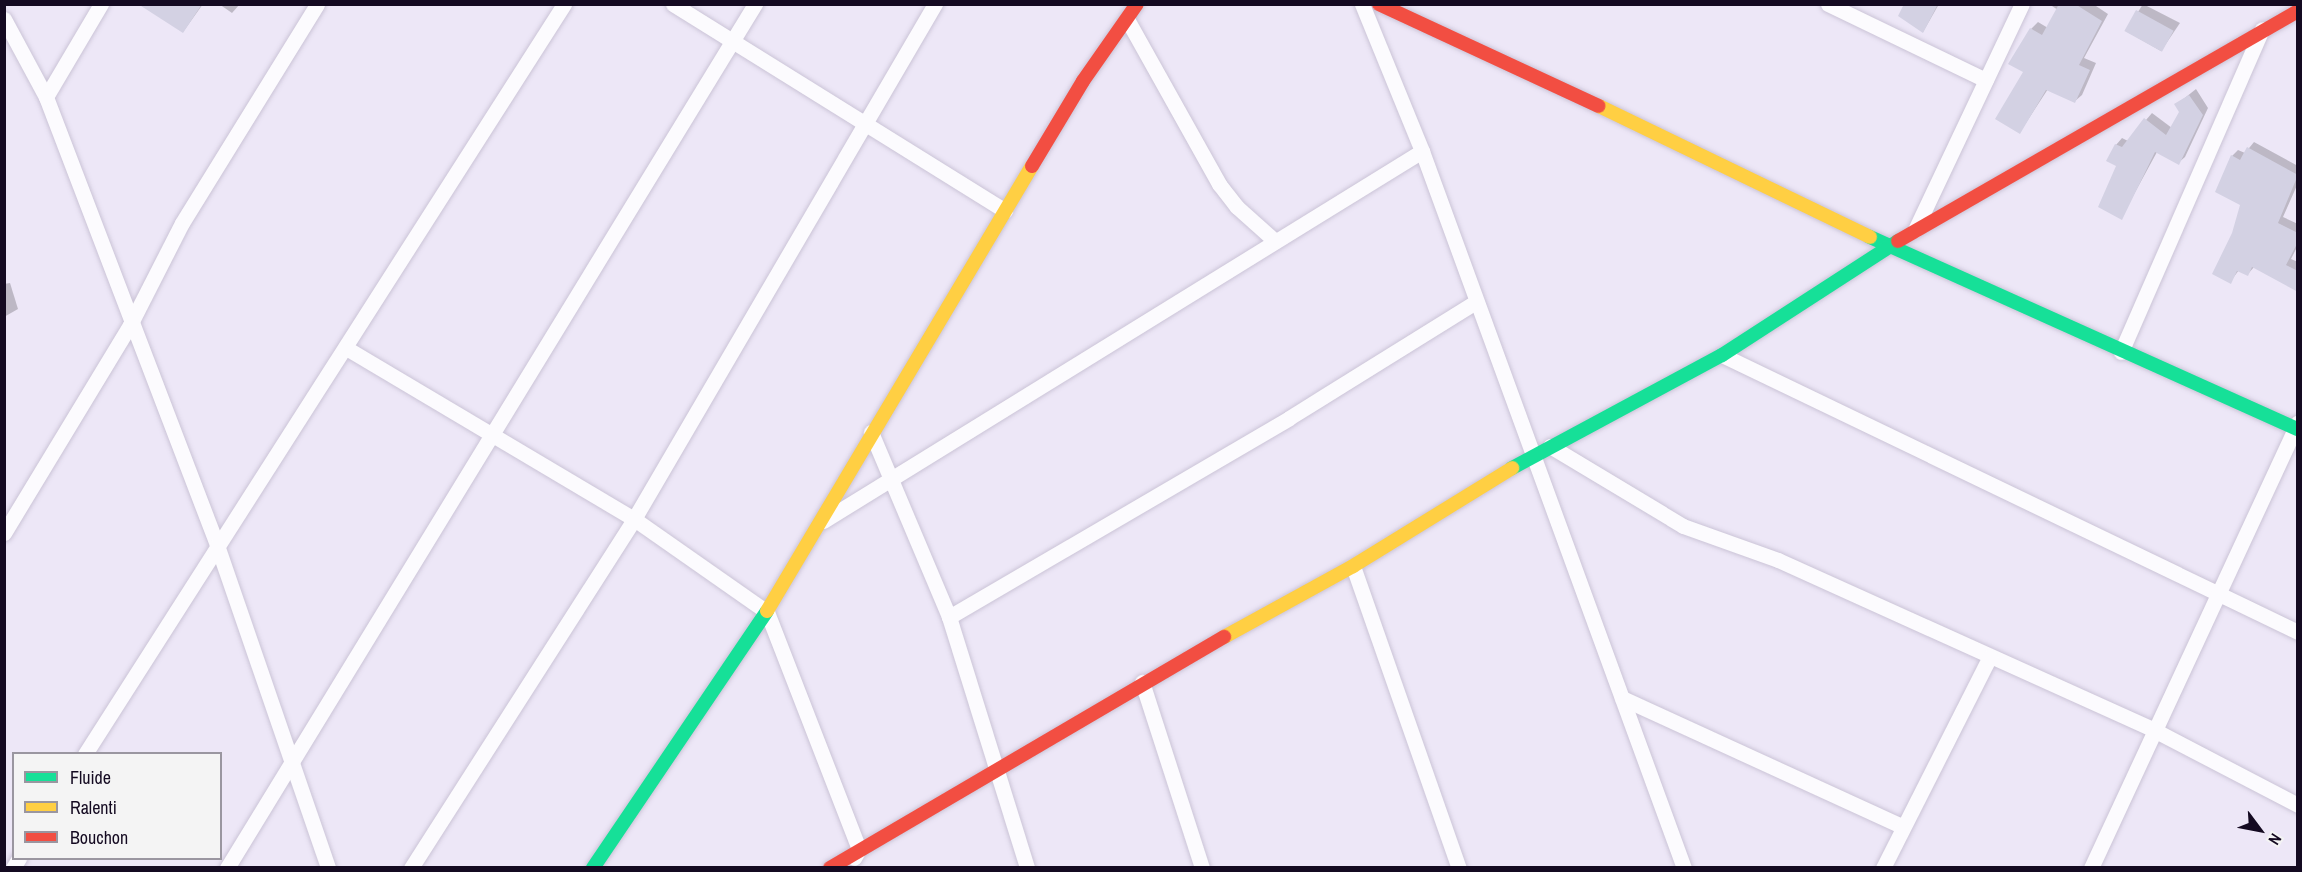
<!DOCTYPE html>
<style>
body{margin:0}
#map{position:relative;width:2302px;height:872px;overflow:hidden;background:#ede7f7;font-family:"Archivo Narrow",sans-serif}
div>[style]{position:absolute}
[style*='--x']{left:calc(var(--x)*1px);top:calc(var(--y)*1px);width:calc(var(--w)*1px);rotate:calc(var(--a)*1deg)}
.shadow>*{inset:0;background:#0003}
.building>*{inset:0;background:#d3d1e3;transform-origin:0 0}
.roads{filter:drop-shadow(0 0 2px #cbc4d7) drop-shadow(0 0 2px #cbc4d7)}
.street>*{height:15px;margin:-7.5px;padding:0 7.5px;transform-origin:7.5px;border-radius:7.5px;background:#fcfbfe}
.fast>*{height:14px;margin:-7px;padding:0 7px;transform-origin:7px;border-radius:7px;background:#16e098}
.slow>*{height:14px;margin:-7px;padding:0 7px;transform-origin:7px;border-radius:7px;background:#ffcf43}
.jam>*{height:14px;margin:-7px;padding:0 7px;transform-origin:7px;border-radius:7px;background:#f24e42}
span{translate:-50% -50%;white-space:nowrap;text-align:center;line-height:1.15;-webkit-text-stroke:6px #f4f4f4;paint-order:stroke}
.frame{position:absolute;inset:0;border:6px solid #140a21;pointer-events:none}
.legend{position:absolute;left:12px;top:752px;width:210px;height:108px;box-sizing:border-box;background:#f4f4f4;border:2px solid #9a96a0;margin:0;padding:8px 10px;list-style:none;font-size:18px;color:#140a21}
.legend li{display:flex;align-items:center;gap:12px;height:30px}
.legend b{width:30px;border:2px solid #9a96a0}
.north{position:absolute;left:2230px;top:800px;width:60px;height:60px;-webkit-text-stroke:4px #f4f4f4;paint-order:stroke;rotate:122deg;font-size:16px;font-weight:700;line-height:24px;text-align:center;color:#140a21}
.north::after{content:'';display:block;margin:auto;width:21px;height:27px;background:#140a21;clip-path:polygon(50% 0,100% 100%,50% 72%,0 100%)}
</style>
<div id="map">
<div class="shadow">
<div style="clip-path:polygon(148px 4px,203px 4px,183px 32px)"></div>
<div style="clip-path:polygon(219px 4px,240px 4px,232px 13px)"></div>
<div style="clip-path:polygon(1906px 4px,1939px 4px,1923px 32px)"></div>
<div style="clip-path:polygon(2049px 4px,2093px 4px,2108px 14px,2084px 58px,2096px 63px,2082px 95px,2075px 101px,2048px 89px,2020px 132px,2031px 29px,2038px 22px,2048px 28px,2058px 10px)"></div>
<div style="clip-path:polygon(2143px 4px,2180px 23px,2161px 51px,2126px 31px)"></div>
<div style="clip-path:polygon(2196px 89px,2208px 108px,2185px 157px,2178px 163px,2157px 152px,2121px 218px,2116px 145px,2122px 138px,2128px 141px,2152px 113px,2172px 128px,2180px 112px,2176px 105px)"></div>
<div style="clip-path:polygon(2254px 142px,2298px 166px,2298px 183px,2283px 217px,2298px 224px,2298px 245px,2291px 259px,2298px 262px,2298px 283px,2254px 267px,2248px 274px,2239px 270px,2230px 282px,2242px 204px,2232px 156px,2238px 150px,2245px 153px)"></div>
<div style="clip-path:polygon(10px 283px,18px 309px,4px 317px,4px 284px)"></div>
</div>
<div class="building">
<div style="clip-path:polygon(138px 4px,202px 4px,183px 33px)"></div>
<div style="clip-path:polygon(1904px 4px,1938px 4px,1923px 33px,1898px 16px)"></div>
<div style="clip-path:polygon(2059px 4px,2075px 4px,2102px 21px,2079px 65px,2090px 70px,2075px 103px,2046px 90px,2020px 134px,1995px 119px,2023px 72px,2008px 64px,2030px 28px,2042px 35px)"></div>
<div style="left:2136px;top:10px;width:43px;height:24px;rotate:29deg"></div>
<div style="clip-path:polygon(2189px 95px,2203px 115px,2179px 165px,2155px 152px,2122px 220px,2098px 207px,2116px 166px,2106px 161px,2115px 144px,2122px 147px,2144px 118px,2166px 135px,2179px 112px,2174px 104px)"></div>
<div style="clip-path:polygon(2247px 147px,2298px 175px,2278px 223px,2298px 233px,2298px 242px,2286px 265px,2298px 271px,2298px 292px,2252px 267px,2248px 276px,2237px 271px,2231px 284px,2212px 274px,2232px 233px,2240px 205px,2215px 192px,2231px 155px,2240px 160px)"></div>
</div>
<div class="roads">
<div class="street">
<div style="--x:673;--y:4;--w:391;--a:31.9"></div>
<div style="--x:1362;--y:4;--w:159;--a:67.8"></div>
<div style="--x:1422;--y:151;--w:763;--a:69.93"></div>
<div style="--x:1828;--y:4;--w:175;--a:25.7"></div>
<div style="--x:4;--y:19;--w:89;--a:61.7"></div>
<div style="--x:46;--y:97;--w:480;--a:69.1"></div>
<div style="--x:217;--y:545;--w:342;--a:71"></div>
<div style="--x:1128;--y:21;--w:187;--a:60.8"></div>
<div style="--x:1219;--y:184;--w:29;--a:52"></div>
<div style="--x:1237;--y:207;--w:51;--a:41.8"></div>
<div style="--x:46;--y:97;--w:108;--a:-59.4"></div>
<div style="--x:1915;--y:230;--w:250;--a:-64.7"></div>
<div style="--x:346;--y:348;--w:335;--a:30.7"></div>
<div style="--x:634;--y:519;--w:162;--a:35"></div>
<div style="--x:767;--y:612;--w:254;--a:68.8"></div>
<div style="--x:859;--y:849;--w:10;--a:119"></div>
<div style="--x:2121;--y:352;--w:352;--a:-66.4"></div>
<div style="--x:1722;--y:355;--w:639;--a:25.68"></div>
<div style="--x:871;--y:432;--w:201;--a:67.1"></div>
<div style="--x:949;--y:617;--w:263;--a:72.7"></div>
<div style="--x:1550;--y:446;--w:155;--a:31"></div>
<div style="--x:1683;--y:526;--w:101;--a:19.7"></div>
<div style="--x:1778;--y:560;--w:413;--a:24.3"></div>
<div style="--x:2154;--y:730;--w:162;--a:27.5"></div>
<div style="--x:823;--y:521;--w:704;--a:-31.7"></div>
<div style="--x:4;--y:533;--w:243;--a:-58.8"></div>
<div style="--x:130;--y:325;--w:114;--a:-63"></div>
<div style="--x:182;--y:223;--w:257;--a:-58.3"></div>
<div style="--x:1353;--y:566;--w:320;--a:70.7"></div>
<div style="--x:949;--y:617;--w:394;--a:-30.3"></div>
<div style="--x:1289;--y:418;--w:219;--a:-31.9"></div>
<div style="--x:1142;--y:682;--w:195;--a:72.1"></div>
<div style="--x:1622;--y:698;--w:308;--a:24.6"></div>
<div style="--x:85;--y:754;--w:890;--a:-57.43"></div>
<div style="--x:13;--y:868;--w:12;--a:-59"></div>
<div style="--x:227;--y:868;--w:1013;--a:-58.57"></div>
<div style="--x:411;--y:868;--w:414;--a:-57.4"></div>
<div style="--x:634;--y:519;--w:597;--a:-59.7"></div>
<div style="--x:1883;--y:868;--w:237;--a:-63.2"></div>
<div style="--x:2091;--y:868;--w:491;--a:-65.1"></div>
</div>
<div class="fast">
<div style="--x:1870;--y:237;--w:469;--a:24.2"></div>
<div style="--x:1512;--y:468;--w:238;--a:-28.3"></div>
<div style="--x:1722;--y:355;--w:210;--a:-32.9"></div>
<div style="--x:593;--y:868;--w:310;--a:-55.9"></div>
</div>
<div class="slow">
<div style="--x:1599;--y:106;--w:301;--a:25.8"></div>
<div style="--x:767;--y:611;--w:518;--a:-59.23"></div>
<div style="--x:1224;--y:637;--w:147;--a:-28.8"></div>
<div style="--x:1353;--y:566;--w:187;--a:-31.6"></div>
</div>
<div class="jam">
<div style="--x:1379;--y:4;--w:242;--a:24.9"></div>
<div style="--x:1032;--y:166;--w:99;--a:-59"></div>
<div style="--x:1083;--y:81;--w:94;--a:-55"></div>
<div style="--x:1898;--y:241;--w:461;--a:-29.9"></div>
<div style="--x:830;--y:868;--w:457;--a:-30.4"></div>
</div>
</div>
<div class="frame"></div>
<ul class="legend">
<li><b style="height:8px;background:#16e098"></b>Fluide</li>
<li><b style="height:8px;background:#ffcf43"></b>Ralenti</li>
<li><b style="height:8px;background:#f24e42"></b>Bouchon</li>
</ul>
<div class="north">N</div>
</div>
